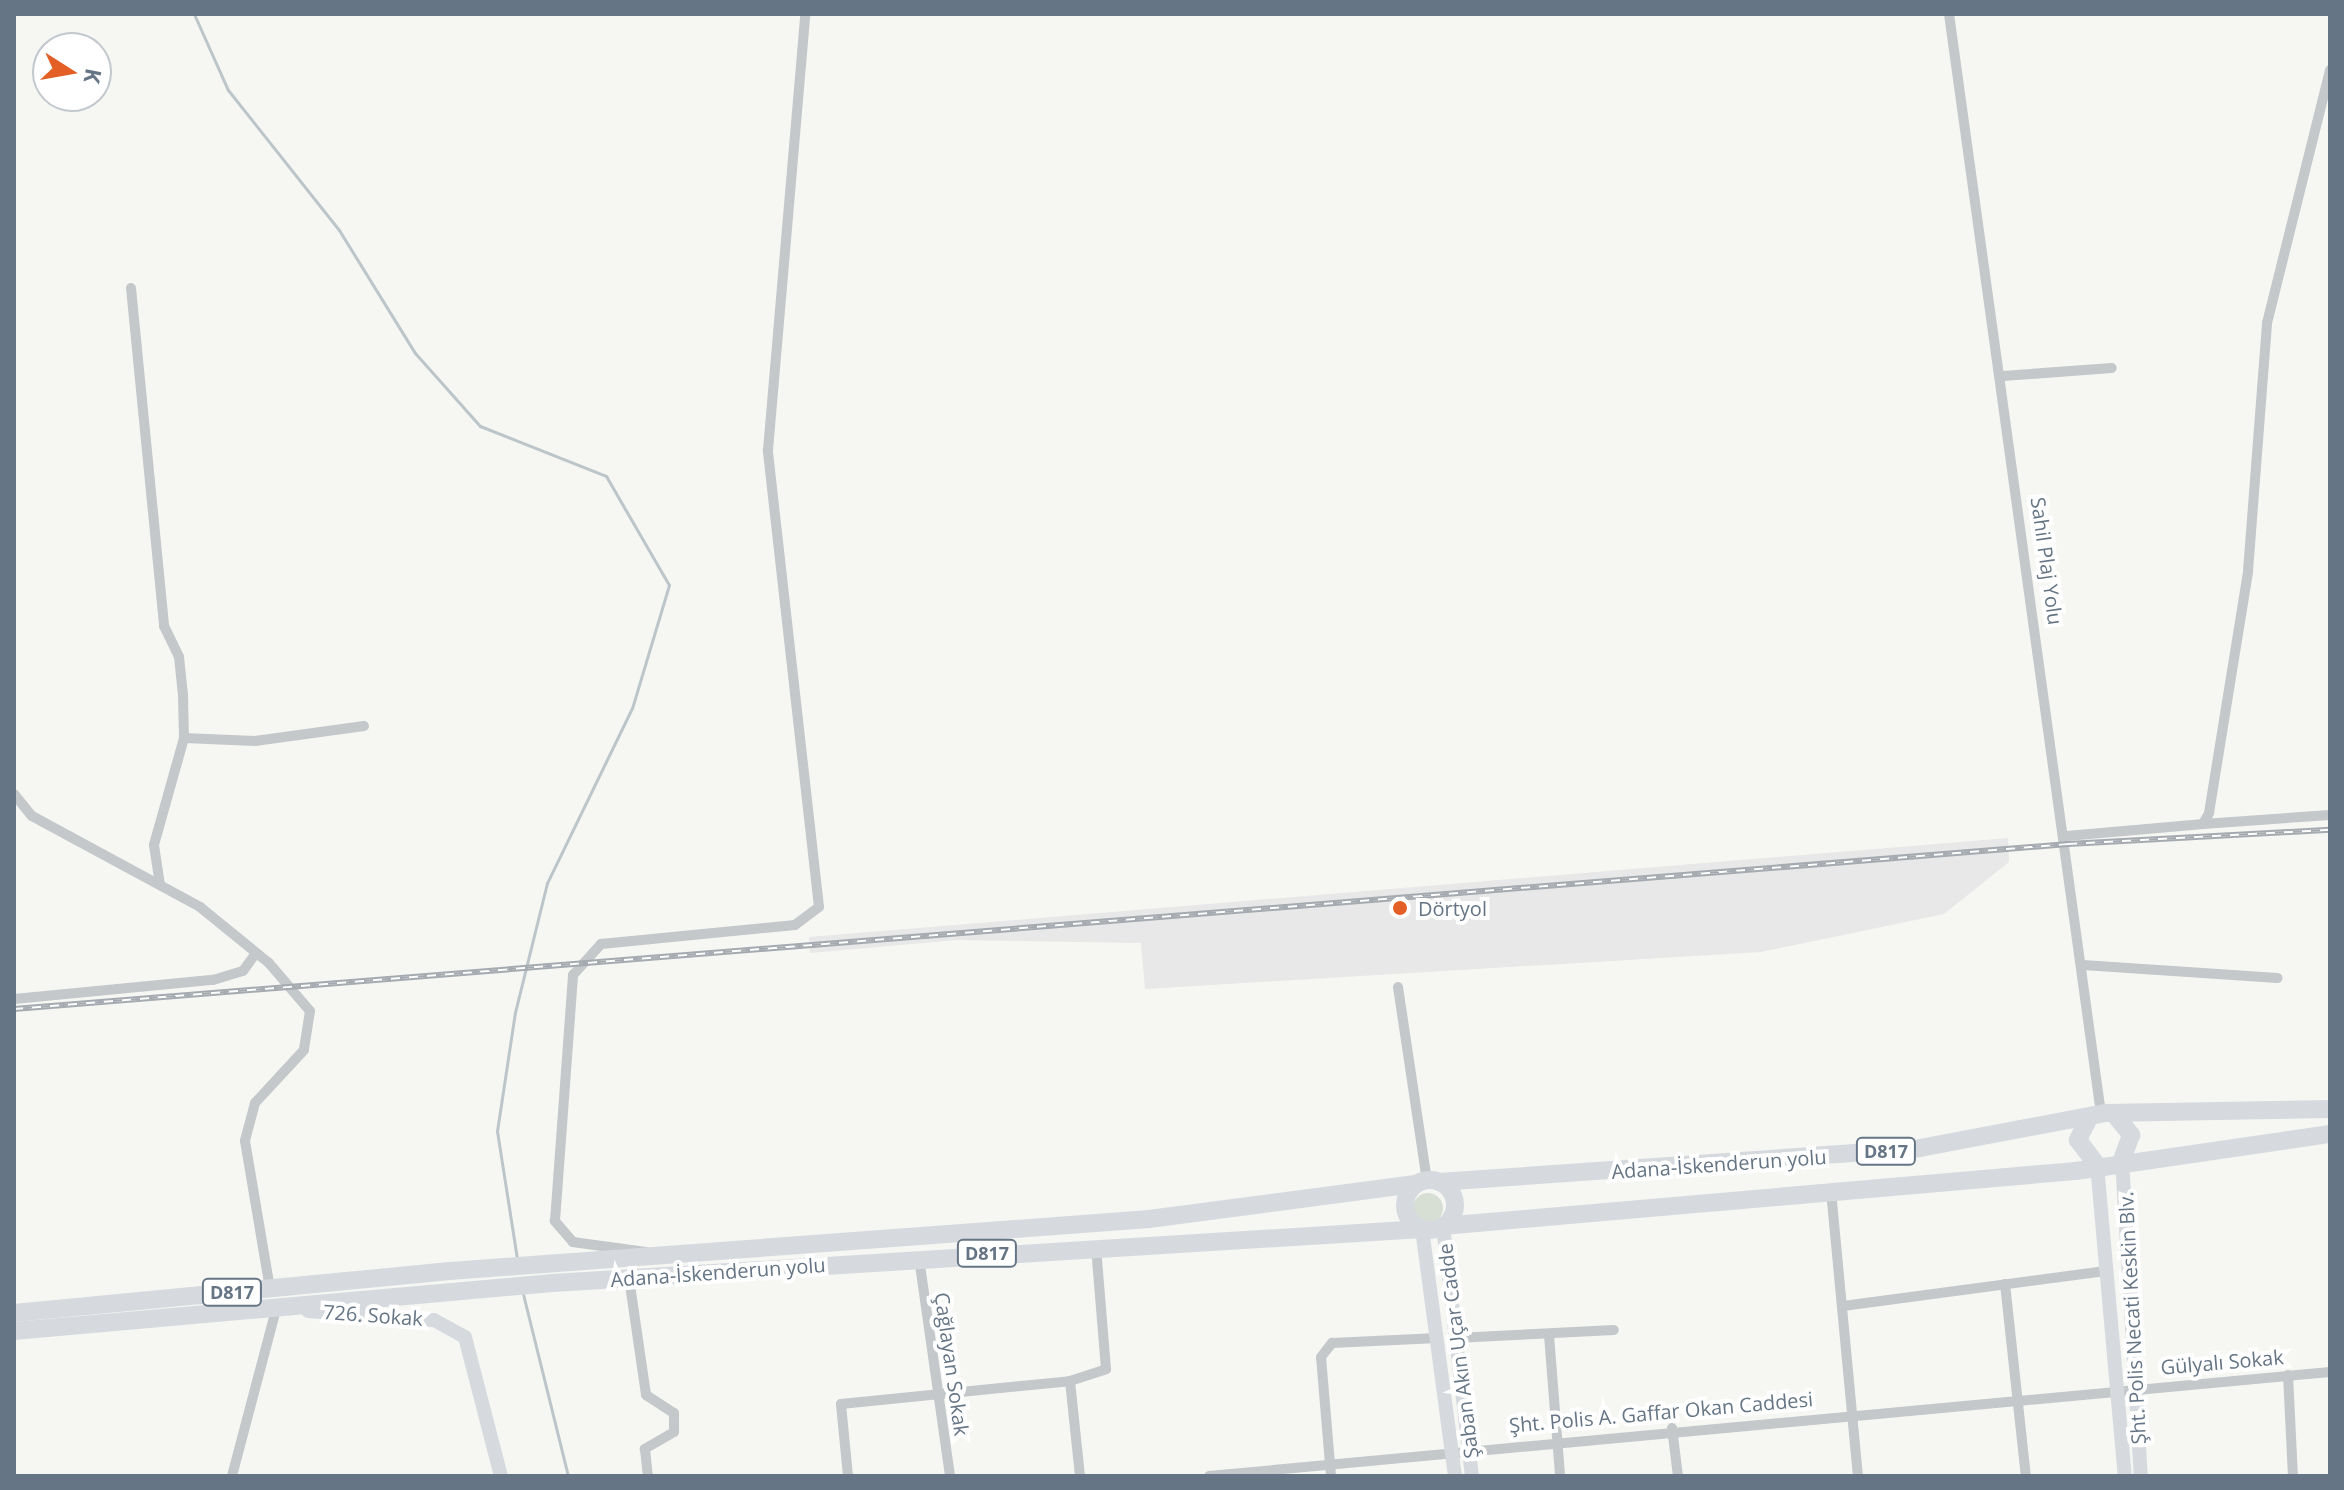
<!DOCTYPE html>
<meta charset="utf-8">
<style>
body{margin:0}
#map{position:relative;width:2344px;height:1490px;overflow:hidden;background:#f6f7f3;font-family:"Open Sans",sans-serif}
div>[style]{position:absolute}
[style*='--x']{left:calc(var(--x)*1px);top:calc(var(--y)*1px);width:calc(var(--w)*1px);rotate:calc(var(--a)*1deg)}
.built>*{inset:0;background:#e7e8e7}
.green>*{inset:0;background:#d7ded4}
.round{border-radius:50%}
.stream>*{height:3px;margin:-1.5px;padding:0 1.5px;transform-origin:1.5px;border-radius:1.5px;background:#bcc6ca}
.street>*{height:10px;margin:-5px;padding:0 5px;transform-origin:5px;border-radius:5px;background:#c4c8cb}
.secondary>*{height:14px;margin:-7px;padding:0 7px;transform-origin:7px;border-radius:7px;background:#d6dadf}
.highway>*{height:18px;margin:-9px;padding:0 9px;transform-origin:9px;border-radius:9px;background:#d6dadf}
.highway>.ring{margin:-9px;padding:0;box-sizing:content-box;background:none;border:18px solid #d6dadf;border-radius:50%}
.rail>*{height:6px;margin-top:-3px;transform-origin:0;background:repeating-linear-gradient(90deg,#fff 0 9px,#a4aab0 0 18px);box-sizing:border-box;border-block:2px solid #a4aab0}
.dots>*{width:22px;height:22px;translate:-50% -50%;box-sizing:border-box;border:4px solid #fff;border-radius:50%}
span{translate:-50% -50%;white-space:nowrap;text-align:center;line-height:1.15;-webkit-text-stroke:8px #fff;paint-order:stroke}
.shield-label span{padding:2px 6px;background:#fff;border:2px solid;border-radius:6px;-webkit-text-stroke-width:0}
.shield-label{font-size:18px;color:#657585;font-weight:700}
.street-label{font-size:20px;color:#657585}
.poi-label{font-size:20px;color:#657585}
.left{translate:0 -50%;text-align:left}
.frame{position:absolute;inset:0;border:16px solid #657585;pointer-events:none}
.north{position:absolute;left:32px;top:32px;width:80px;height:80px;box-sizing:border-box;background:#fff;border:2px solid #c1c8ce;border-radius:50%;rotate:101deg;font-size:22px;font-weight:700;line-height:32px;text-align:center;color:#657585}
.north::after{content:'';display:block;margin:auto;width:28px;height:36px;background:#e45f26;clip-path:polygon(50% 0,100% 100%,50% 72%,0 100%)}
</style>
<div id="map">
<div class="built">
<div style="clip-path:polygon(2008px 838px,2009px 862px,1944px 914px,1761px 952px,1145px 989px,1141px 943px,957px 940px,810px 953px,809px 937px)"></div>
</div>
<div class="green">
<div class="round" style="left:1413px;top:1193px;width:30px;height:30px"></div>
</div>
<div class="stream">
<div style="--x:194;--y:14;--w:83;--a:65.9"></div>
<div style="--x:228;--y:90;--w:179;--a:51.6"></div>
<div style="--x:339;--y:230;--w:145;--a:58.3"></div>
<div style="--x:415;--y:353;--w:98;--a:48.3"></div>
<div style="--x:480;--y:426;--w:136;--a:21.6"></div>
<div style="--x:606;--y:476;--w:126;--a:60"></div>
<div style="--x:669;--y:585;--w:128;--a:106.7"></div>
<div style="--x:632;--y:708;--w:195;--a:115.9"></div>
<div style="--x:547;--y:883;--w:133;--a:103.9"></div>
<div style="--x:515;--y:1012;--w:120;--a:98.6"></div>
<div style="--x:497;--y:1131;--w:129;--a:81.1"></div>
<div style="--x:523;--y:1294;--w:187;--a:76.1"></div>
</div>
<div class="street">
<div style="--x:1949;--y:14;--w:1109;--a:82.13"></div>
<div style="--x:131;--y:288;--w:340;--a:84.4"></div>
<div style="--x:164;--y:626;--w:34;--a:64"></div>
<div style="--x:179;--y:657;--w:38;--a:84"></div>
<div style="--x:183;--y:695;--w:43;--a:88.7"></div>
<div style="--x:184;--y:738;--w:111;--a:105.7"></div>
<div style="--x:154;--y:845;--w:40;--a:81.5"></div>
<div style="--x:2003;--y:376;--w:109;--a:-4.2"></div>
<div style="--x:184;--y:738;--w:71;--a:2.4"></div>
<div style="--x:255;--y:741;--w:110;--a:-7.8"></div>
<div style="--x:14;--y:794;--w:28;--a:51"></div>
<div style="--x:32;--y:816;--w:191;--a:28.4"></div>
<div style="--x:200;--y:907;--w:89;--a:39.1"></div>
<div style="--x:269;--y:963;--w:63;--a:49.5"></div>
<div style="--x:310;--y:1011;--w:39;--a:99"></div>
<div style="--x:304;--y:1050;--w:72;--a:132.8"></div>
<div style="--x:255;--y:1103;--w:39;--a:105"></div>
<div style="--x:245;--y:1141;--w:150;--a:80.4"></div>
<div style="--x:2203;--y:824;--w:127;--a:-4.1"></div>
<div style="--x:2067;--y:836;--w:137;--a:-5"></div>
<div style="--x:2203;--y:824;--w:13;--a:-61"></div>
<div style="--x:2209;--y:813;--w:245;--a:-80.8"></div>
<div style="--x:2248;--y:571;--w:249;--a:-85.6"></div>
<div style="--x:2267;--y:323;--w:261;--a:-76"></div>
<div style="--x:2083;--y:965;--w:195;--a:3.8"></div>
<div style="--x:1398;--y:987;--w:196;--a:81.5"></div>
<div style="--x:14;--y:999;--w:200;--a:-5.5"></div>
<div style="--x:213;--y:980;--w:31;--a:-17"></div>
<div style="--x:243;--y:971;--w:19;--a:-54"></div>
<div style="--x:1831;--y:1191;--w:286;--a:84.6"></div>
<div style="--x:646;--y:1252;--w:74;--a:-172.2"></div>
<div style="--x:573;--y:1242;--w:28;--a:-131"></div>
<div style="--x:555;--y:1221;--w:247;--a:-85.8"></div>
<div style="--x:573;--y:975;--w:42;--a:-47.9"></div>
<div style="--x:601;--y:944;--w:195;--a:-5.6"></div>
<div style="--x:795;--y:925;--w:30;--a:-37"></div>
<div style="--x:819;--y:907;--w:460;--a:-96.4"></div>
<div style="--x:768;--y:450;--w:438;--a:-85.1"></div>
<div style="--x:919;--y:1258;--w:220;--a:81.9"></div>
<div style="--x:629;--y:1278;--w:118;--a:81.7"></div>
<div style="--x:646;--y:1395;--w:33;--a:33"></div>
<div style="--x:674;--y:1413;--w:19;--a:90"></div>
<div style="--x:674;--y:1432;--w:34;--a:150"></div>
<div style="--x:645;--y:1449;--w:27;--a:84"></div>
<div style="--x:2005;--y:1284;--w:193;--a:83.8"></div>
<div style="--x:1843;--y:1306;--w:265;--a:-7.6"></div>
<div style="--x:1549;--y:1335;--w:141;--a:85.5"></div>
<div style="--x:1455;--y:1338;--w:159;--a:-2.9"></div>
<div style="--x:2288;--y:1375;--w:101;--a:87.2"></div>
<div style="--x:1070;--y:1381;--w:96;--a:84"></div>
<div style="--x:1672;--y:1428;--w:48;--a:82.9"></div>
<div style="--x:232;--y:1476;--w:173;--a:-75.2"></div>
<div style="--x:848;--y:1476;--w:72;--a:-95.6"></div>
<div style="--x:841;--y:1404;--w:230;--a:-5.7"></div>
<div style="--x:1070;--y:1381;--w:38;--a:-18"></div>
<div style="--x:1106;--y:1369;--w:122;--a:-94.7"></div>
<div style="--x:1209;--y:1476;--w:1126;--a:-5.3"></div>
<div style="--x:1331;--y:1476;--w:119;--a:-94.8"></div>
<div style="--x:1321;--y:1357;--w:18;--a:-52"></div>
<div style="--x:1332;--y:1343;--w:106;--a:-2.7"></div>
</div>
<div class="secondary">
<div style="--x:2122;--y:1160;--w:317;--a:86.6"></div>
<div style="--x:2097;--y:1165;--w:312;--a:84.9"></div>
<div style="--x:1443;--y:1226;--w:252;--a:83.4"></div>
<div style="--x:1422;--y:1229;--w:249;--a:82.4"></div>
<div style="--x:308;--y:1311;--w:126;--a:4.1"></div>
<div style="--x:434;--y:1320;--w:35;--a:29"></div>
<div style="--x:465;--y:1337;--w:144;--a:75.5"></div>
</div>
<div class="highway">
<div style="--x:2115;--y:1115;--w:26;--a:51"></div>
<div style="--x:2131;--y:1135;--w:27;--a:110"></div>
<div style="--x:2089;--y:1118;--w:25;--a:117"></div>
<div style="--x:2078;--y:1140;--w:31;--a:53"></div>
<div class="ring" style="left:1405px;top:1180px;width:32px;height:32px"></div>
<div style="--x:1439;--y:1182;--w:482;--a:-4"></div>
<div style="--x:1920;--y:1148;--w:189;--a:-10.7"></div>
<div style="--x:2106;--y:1113;--w:224;--a:-1"></div>
<div style="--x:1443;--y:1226;--w:635;--a:-4.97"></div>
<div style="--x:2076;--y:1171;--w:257;--a:-8.3"></div>
<div style="--x:14;--y:1313;--w:438;--a:-5.5"></div>
<div style="--x:450;--y:1271;--w:701;--a:-4.25"></div>
<div style="--x:1149;--y:1219;--w:269;--a:-7.5"></div>
<div style="--x:14;--y:1331;--w:541;--a:-5.09"></div>
<div style="--x:553;--y:1283;--w:871;--a:-3.56"></div>
</div>
<div class="rail">
<div style="--x:14;--y:1009;--w:2061;--a:-4.59"></div>
<div style="--x:2068;--y:844;--w:262;--a:-3.1"></div>
</div>
<div class="dots">
<div style="left:1400px;top:908px;background:#e45f26"></div>
</div>
<div class="shield-label">
<span style="left:1886px;top:1151px">D817</span>
<span style="left:987px;top:1253px">D817</span>
<span style="left:232px;top:1292px">D817</span>
</div>
<div class="street-label">
<span style="left:2047px;top:561px;rotate:82deg">Sahil Plaj Yolu</span>
<span style="left:1719px;top:1164px;rotate:-4deg">Adana-İskenderun yolu</span>
<span style="left:718px;top:1272px;rotate:-4deg">Adana-İskenderun yolu</span>
<span style="left:373px;top:1315px;rotate:4deg">726. Sokak</span>
<span style="left:2132px;top:1318px;rotate:-93deg">Şht. Polis Necati Keskin Blv.</span>
<span style="left:1458px;top:1351px;rotate:-97deg">Şaban Akın Uçar Cadde</span>
<span style="left:2222px;top:1362px;rotate:-5deg">Gülyalı Sokak</span>
<span style="left:952px;top:1364px;rotate:82deg">Çağlayan Sokak</span>
<span style="left:1661px;top:1412px;rotate:-5deg">Şht. Polis A. Gaffar Okan Caddesi</span>
</div>
<div class="poi-label">
<span class="left" style="left:1418px;top:908px">Dörtyol</span>
</div>
<div class="frame"></div>
<div class="north">K</div>
</div>
